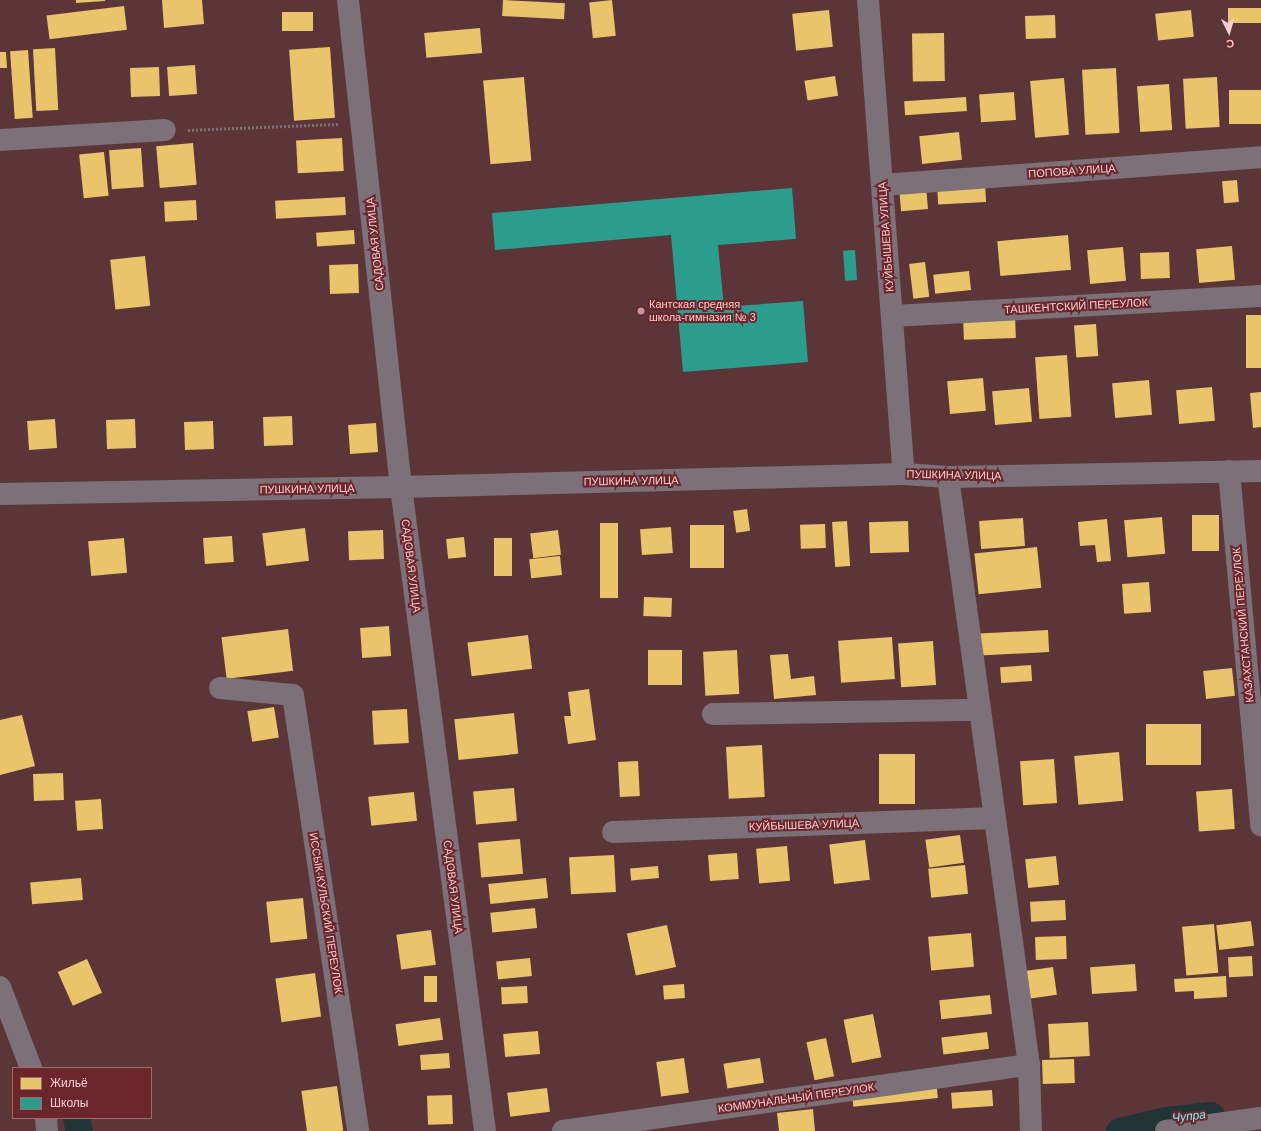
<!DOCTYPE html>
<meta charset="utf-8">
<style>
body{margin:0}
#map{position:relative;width:1261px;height:1131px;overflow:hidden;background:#5c3538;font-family:Helvetica,sans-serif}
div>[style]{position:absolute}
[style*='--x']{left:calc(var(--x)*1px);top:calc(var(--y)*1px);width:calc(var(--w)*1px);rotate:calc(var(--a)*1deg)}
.homes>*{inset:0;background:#e9c46a;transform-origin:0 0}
.schools>*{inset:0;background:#2a9d8f;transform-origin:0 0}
.canal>*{height:27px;margin:-13.5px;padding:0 13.5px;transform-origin:13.5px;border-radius:13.5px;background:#213536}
.path>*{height:2.5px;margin-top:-1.25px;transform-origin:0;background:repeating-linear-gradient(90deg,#806f74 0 2px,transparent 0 4px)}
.minor>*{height:22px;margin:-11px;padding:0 11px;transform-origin:11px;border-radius:11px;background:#7c7079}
.dots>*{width:11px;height:11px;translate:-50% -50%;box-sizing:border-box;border:2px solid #6b262b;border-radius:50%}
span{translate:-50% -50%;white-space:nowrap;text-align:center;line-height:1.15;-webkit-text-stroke:4px #6b262b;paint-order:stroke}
.street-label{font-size:11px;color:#facece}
.poi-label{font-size:11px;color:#facece}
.left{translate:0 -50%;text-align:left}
.water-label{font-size:12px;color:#73f6fc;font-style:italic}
.legend{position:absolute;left:12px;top:1067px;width:140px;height:52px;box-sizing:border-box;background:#6b262b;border:1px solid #a4696c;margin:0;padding:5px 7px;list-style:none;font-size:12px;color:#facece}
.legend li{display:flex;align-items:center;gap:8px;height:20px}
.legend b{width:20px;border:1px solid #a4696c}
.north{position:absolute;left:1209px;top:12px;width:40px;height:40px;-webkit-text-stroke:3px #6b262b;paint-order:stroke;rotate:175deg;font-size:11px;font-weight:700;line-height:16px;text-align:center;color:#facece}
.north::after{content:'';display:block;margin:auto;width:14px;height:18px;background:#facece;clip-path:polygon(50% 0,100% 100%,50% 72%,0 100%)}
</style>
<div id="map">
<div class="homes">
<div style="clip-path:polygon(76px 0,105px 0,105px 1px,76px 3px)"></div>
<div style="clip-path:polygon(162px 0,202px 0,204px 24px,164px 28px)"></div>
<div style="left:503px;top:0;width:62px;height:16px;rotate:3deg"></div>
<div style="left:612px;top:0;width:36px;height:23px;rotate:84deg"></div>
<div style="left:124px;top:6px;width:24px;height:78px;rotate:83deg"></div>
<div style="left:1261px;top:8px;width:15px;height:33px;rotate:90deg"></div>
<div style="left:829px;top:10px;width:37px;height:37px;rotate:84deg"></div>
<div style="left:1191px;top:10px;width:27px;height:36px;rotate:84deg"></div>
<div style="left:313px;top:12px;width:19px;height:31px;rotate:90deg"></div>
<div style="left:1055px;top:15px;width:23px;height:30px;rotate:88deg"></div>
<div style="left:480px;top:28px;width:25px;height:56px;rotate:85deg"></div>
<div style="left:944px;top:33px;width:48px;height:32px;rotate:89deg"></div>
<div style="left:330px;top:47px;width:71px;height:41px;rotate:86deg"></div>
<div style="left:55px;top:48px;width:62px;height:22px;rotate:87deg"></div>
<div style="left:28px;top:50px;width:68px;height:18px;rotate:86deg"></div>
<div style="clip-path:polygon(0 52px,6px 52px,7px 68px,0 68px)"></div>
<div style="left:195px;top:65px;width:29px;height:28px;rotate:86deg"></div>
<div style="left:159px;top:67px;width:29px;height:29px;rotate:88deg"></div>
<div style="left:1116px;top:68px;width:65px;height:34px;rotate:87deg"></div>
<div style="left:835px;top:76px;width:20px;height:31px;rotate:81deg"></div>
<div style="left:524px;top:77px;width:84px;height:41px;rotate:85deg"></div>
<div style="left:1217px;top:77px;width:50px;height:34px;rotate:87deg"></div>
<div style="left:1064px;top:78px;width:57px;height:34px;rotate:85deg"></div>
<div style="left:1169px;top:84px;width:46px;height:32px;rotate:86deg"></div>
<div style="left:1261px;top:90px;width:34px;height:32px;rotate:90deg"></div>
<div style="left:1014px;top:92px;width:28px;height:35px;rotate:86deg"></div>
<div style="left:966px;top:97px;width:14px;height:62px;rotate:86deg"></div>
<div style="left:959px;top:132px;width:28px;height:40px;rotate:84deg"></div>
<div style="left:342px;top:138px;width:33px;height:46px;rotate:87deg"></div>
<div style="left:193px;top:143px;width:42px;height:37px;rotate:85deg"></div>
<div style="left:141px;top:148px;width:39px;height:32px;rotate:86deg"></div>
<div style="left:104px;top:152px;width:44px;height:25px;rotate:84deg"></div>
<div style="left:1237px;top:180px;width:22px;height:15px;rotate:85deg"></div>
<div style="left:985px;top:182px;width:20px;height:48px;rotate:87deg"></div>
<div style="left:926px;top:186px;width:23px;height:27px;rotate:85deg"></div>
<div style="left:345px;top:197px;width:18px;height:70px;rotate:87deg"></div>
<div style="left:196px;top:200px;width:20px;height:32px;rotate:87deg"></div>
<div style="left:354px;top:230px;width:14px;height:38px;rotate:86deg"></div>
<div style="left:1068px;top:235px;width:35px;height:71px;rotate:85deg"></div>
<div style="left:1232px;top:246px;width:34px;height:36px;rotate:85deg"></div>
<div style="left:1123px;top:247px;width:34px;height:36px;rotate:85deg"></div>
<div style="left:1169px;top:252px;width:26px;height:29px;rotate:88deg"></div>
<div style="left:145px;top:256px;width:50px;height:35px;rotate:84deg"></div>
<div style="left:925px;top:262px;width:35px;height:16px;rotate:83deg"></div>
<div style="left:358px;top:264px;width:29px;height:29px;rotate:88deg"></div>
<div style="left:969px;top:271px;width:19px;height:36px;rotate:84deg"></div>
<div style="left:1015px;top:314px;width:24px;height:52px;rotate:88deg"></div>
<div style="left:1246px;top:315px;width:15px;height:53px"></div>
<div style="left:1096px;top:324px;width:32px;height:22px;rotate:86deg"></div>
<div style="left:1067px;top:355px;width:62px;height:32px;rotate:86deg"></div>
<div style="left:983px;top:378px;width:33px;height:36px;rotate:85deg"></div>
<div style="left:1149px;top:380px;width:35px;height:37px;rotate:85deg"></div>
<div style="left:1212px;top:387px;width:34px;height:36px;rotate:85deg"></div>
<div style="left:1029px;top:388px;width:34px;height:37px;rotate:85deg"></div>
<div style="clip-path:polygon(1261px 392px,1261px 427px,1253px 428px,1250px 393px)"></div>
<div style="left:292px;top:416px;width:29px;height:29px;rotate:88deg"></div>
<div style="left:55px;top:419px;width:29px;height:28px;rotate:86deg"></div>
<div style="left:135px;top:419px;width:29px;height:29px;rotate:88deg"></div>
<div style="left:213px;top:421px;width:28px;height:29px;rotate:88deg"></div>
<div style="left:376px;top:423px;width:29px;height:28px;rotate:86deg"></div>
<div style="left:747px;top:509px;width:22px;height:14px;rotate:82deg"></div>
<div style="left:1192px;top:515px;width:27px;height:36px"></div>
<div style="left:1162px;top:517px;width:37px;height:38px;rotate:85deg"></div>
<div style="left:1023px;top:518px;width:28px;height:44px;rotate:86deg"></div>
<div style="clip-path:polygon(1107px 519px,1111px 561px,1097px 562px,1095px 545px,1080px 546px,1078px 522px)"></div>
<div style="left:847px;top:521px;width:45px;height:15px;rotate:86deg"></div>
<div style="left:908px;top:521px;width:31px;height:39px;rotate:88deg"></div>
<div style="left:600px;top:523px;width:18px;height:75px"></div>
<div style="left:825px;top:524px;width:24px;height:25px;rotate:88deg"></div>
<div style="left:690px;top:525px;width:34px;height:43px"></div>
<div style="left:671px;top:527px;width:26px;height:31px;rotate:86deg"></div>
<div style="left:305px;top:528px;width:33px;height:43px;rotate:83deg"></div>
<div style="left:383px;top:530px;width:29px;height:35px;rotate:88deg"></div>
<div style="left:558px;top:530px;width:25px;height:28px;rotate:83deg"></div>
<div style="left:232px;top:536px;width:26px;height:29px;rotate:86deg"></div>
<div style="left:464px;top:537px;width:20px;height:18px;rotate:84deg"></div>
<div style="left:124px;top:538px;width:35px;height:36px;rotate:85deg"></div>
<div style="left:494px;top:538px;width:18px;height:38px"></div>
<div style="left:1037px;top:547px;width:41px;height:63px;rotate:84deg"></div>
<div style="left:560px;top:556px;width:19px;height:31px;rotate:84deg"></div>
<div style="left:1149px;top:582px;width:30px;height:27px;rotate:86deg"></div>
<div style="left:644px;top:597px;width:28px;height:19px;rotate:2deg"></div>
<div style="left:389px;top:626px;width:30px;height:29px;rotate:86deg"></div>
<div style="left:288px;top:629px;width:42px;height:67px;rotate:83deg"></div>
<div style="left:1048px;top:630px;width:22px;height:69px;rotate:87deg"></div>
<div style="left:528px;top:635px;width:34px;height:61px;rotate:83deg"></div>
<div style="left:892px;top:637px;width:42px;height:54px;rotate:86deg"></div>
<div style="left:933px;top:641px;width:44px;height:35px;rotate:86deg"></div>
<div style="left:682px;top:650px;width:35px;height:34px;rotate:90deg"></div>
<div style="left:737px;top:650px;width:44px;height:34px;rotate:87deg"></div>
<div style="clip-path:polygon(788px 654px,791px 679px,814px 676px,816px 695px,774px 699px,770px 655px)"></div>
<div style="left:1031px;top:665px;width:16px;height:31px;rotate:86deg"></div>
<div style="left:1232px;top:668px;width:28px;height:29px;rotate:84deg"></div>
<div style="clip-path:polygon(589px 689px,596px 740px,568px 744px,564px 716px,571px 716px,568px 692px)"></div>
<div style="left:274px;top:707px;width:31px;height:27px;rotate:81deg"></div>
<div style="left:407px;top:709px;width:34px;height:35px;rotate:87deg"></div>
<div style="left:514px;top:713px;width:41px;height:60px;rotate:84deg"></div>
<div style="clip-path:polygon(22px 715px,35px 766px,0 775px,0 720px)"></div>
<div style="left:1146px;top:724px;width:55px;height:41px"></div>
<div style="left:762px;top:745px;width:52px;height:36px;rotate:87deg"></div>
<div style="left:1119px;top:752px;width:49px;height:45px;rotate:85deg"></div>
<div style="left:879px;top:754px;width:36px;height:50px"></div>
<div style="left:1054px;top:759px;width:44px;height:34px;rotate:86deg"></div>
<div style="left:638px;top:761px;width:35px;height:20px;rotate:87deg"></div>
<div style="left:63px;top:773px;width:27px;height:30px;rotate:88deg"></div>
<div style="left:514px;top:788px;width:33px;height:41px;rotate:85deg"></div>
<div style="left:1232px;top:789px;width:40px;height:36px;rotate:86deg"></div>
<div style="left:414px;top:792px;width:29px;height:46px;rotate:84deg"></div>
<div style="left:101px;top:799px;width:30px;height:26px;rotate:86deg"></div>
<div style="left:960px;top:835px;width:28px;height:35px;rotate:82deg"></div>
<div style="left:520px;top:839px;width:35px;height:42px;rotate:85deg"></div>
<div style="left:865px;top:840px;width:40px;height:36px;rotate:83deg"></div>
<div style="left:787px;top:846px;width:35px;height:31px;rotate:85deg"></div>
<div style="left:737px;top:853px;width:26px;height:29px;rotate:86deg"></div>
<div style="left:614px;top:855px;width:37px;height:45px;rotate:87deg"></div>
<div style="left:1056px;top:856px;width:29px;height:31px;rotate:84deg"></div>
<div style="left:965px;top:865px;width:29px;height:37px;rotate:84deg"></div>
<div style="left:658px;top:866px;width:12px;height:28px;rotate:85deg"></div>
<div style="left:81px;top:878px;width:22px;height:51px;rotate:85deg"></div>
<div style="left:546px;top:878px;width:20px;height:58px;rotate:84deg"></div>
<div style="left:303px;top:898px;width:41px;height:37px;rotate:84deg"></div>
<div style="left:1065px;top:900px;width:20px;height:35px;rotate:87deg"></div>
<div style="left:535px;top:908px;width:20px;height:45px;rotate:84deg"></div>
<div style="left:1251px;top:921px;width:25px;height:35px;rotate:83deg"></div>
<div style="left:1214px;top:924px;width:49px;height:32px;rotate:85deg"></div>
<div style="left:667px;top:925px;width:43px;height:41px;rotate:78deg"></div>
<div style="left:431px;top:930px;width:35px;height:35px;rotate:82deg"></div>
<div style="left:971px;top:933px;width:34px;height:43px;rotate:85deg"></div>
<div style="left:1066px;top:936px;width:23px;height:31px;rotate:88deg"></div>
<div style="left:1252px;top:956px;width:20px;height:24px;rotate:87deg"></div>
<div style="left:530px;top:958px;width:18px;height:34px;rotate:84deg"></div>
<div style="left:87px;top:959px;width:37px;height:32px;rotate:66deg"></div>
<div style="left:1135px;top:964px;width:27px;height:45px;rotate:86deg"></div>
<div style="left:1053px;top:967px;width:28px;height:30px;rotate:82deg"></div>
<div style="left:315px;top:973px;width:44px;height:40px;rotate:82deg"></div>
<div style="left:424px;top:976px;width:13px;height:26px"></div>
<div style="clip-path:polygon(1226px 976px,1227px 997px,1194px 999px,1194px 991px,1175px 992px,1174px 979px)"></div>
<div style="left:684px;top:984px;width:14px;height:21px;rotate:86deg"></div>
<div style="left:527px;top:986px;width:17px;height:26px;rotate:87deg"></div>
<div style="left:990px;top:995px;width:19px;height:51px;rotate:84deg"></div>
<div style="left:873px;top:1014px;width:44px;height:30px;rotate:79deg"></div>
<div style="left:440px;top:1018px;width:22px;height:45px;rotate:82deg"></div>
<div style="left:1088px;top:1022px;width:34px;height:40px;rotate:87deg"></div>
<div style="left:538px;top:1031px;width:23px;height:35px;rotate:85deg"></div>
<div style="left:987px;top:1032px;width:17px;height:46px;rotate:83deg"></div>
<div style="left:826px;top:1038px;width:39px;height:20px;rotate:78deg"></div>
<div style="left:449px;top:1053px;width:15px;height:29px;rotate:86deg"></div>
<div style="left:684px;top:1058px;width:35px;height:28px;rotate:82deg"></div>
<div style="left:760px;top:1058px;width:25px;height:37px;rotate:81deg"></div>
<div style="left:1074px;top:1059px;width:24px;height:32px;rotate:88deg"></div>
<div style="left:936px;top:1080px;width:18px;height:85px;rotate:84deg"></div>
<div style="left:337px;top:1086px;width:45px;height:36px;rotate:82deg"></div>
<div style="left:547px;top:1088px;width:24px;height:40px;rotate:83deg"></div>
<div style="left:992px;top:1090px;width:16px;height:41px;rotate:86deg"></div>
<div style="left:452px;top:1095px;width:29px;height:25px;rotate:88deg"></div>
<div style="clip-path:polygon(813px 1109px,815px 1131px,779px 1131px,777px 1113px)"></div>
</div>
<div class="schools">
<div style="clip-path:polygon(792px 188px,796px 239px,718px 245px,724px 307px,803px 301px,808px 362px,683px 372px,671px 235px,495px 250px,492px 213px)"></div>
<div style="left:855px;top:250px;width:30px;height:12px;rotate:86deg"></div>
</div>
<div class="canal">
<div style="--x:76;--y:1118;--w:13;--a:77"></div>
<div style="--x:1119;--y:1131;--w:47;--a:-13.4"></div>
<div style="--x:1165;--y:1120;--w:46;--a:-6.2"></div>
</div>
<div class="path">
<div style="--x:188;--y:130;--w:151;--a:-2.3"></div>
</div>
<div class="minor">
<div style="--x:348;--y:0;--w:490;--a:83.8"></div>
<div style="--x:401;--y:487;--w:649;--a:82.57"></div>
<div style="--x:868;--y:0;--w:475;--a:85.7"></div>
<div style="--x:0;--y:140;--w:165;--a:-3.5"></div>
<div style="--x:882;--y:185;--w:380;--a:-4.2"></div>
<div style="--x:892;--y:316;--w:370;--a:-3.1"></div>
<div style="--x:1229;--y:471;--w:356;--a:84.8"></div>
<div style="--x:948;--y:477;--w:594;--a:82.16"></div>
<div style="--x:1029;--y:1065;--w:66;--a:88.3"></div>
<div style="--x:0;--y:494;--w:401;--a:-1"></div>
<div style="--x:401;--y:487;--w:503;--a:-1.48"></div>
<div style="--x:904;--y:474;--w:44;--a:3.9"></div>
<div style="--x:948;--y:477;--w:313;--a:-1.1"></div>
<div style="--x:220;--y:688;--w:73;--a:5.5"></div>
<div style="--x:293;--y:695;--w:441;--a:81.5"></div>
<div style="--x:713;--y:714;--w:267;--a:-0.9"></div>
<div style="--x:613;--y:832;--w:382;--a:-2.1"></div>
<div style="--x:0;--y:987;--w:87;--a:69.1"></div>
<div style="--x:46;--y:1118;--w:13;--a:86"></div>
<div style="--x:563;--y:1131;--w:471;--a:-8.1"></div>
<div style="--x:1166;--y:1131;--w:96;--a:-7.8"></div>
</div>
<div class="dots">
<div style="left:641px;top:311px;background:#c3989a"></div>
</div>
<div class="street-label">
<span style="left:1072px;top:171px;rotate:-4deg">ПОПОВА УЛИЦА</span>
<span style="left:886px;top:237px;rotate:-94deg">КУЙБЫШЕВА УЛИЦА</span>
<span style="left:375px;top:244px;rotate:-96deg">САДОВАЯ УЛИЦА</span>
<span style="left:1076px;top:306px;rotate:-3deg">ТАШКЕНТСКИЙ ПЕРЕУЛОК</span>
<span style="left:954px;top:475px;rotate:1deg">ПУШКИНА УЛИЦА</span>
<span style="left:631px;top:481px;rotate:-1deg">ПУШКИНА УЛИЦА</span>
<span style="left:307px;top:489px;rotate:-1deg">ПУШКИНА УЛИЦА</span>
<span style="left:411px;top:566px;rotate:83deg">САДОВАЯ УЛИЦА</span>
<span style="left:1243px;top:625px;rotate:-95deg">КАЗАХСТАНСКИЙ ПЕРЕУЛОК</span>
<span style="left:804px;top:825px;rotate:-2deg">КУЙБЫШЕВА УЛИЦА</span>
<span style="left:453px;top:887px;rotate:83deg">САДОВАЯ УЛИЦА</span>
<span style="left:326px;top:913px;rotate:81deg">ИССЫК-КУЛЬСКИЙ ПЕРЕУЛОК</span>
<span style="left:796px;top:1098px;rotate:-8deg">КОММУНАЛЬНЫЙ ПЕРЕУЛОК</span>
</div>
<div class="poi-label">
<span class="left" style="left:649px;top:311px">Кантская средняя<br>школа-гимназия № 3</span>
</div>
<div class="water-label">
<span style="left:1189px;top:1117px;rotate:-6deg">Чупра</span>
</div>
<ul class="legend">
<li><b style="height:11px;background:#e9c46a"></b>Жильё</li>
<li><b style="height:11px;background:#2a9d8f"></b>Школы</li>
</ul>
<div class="north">С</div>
</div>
